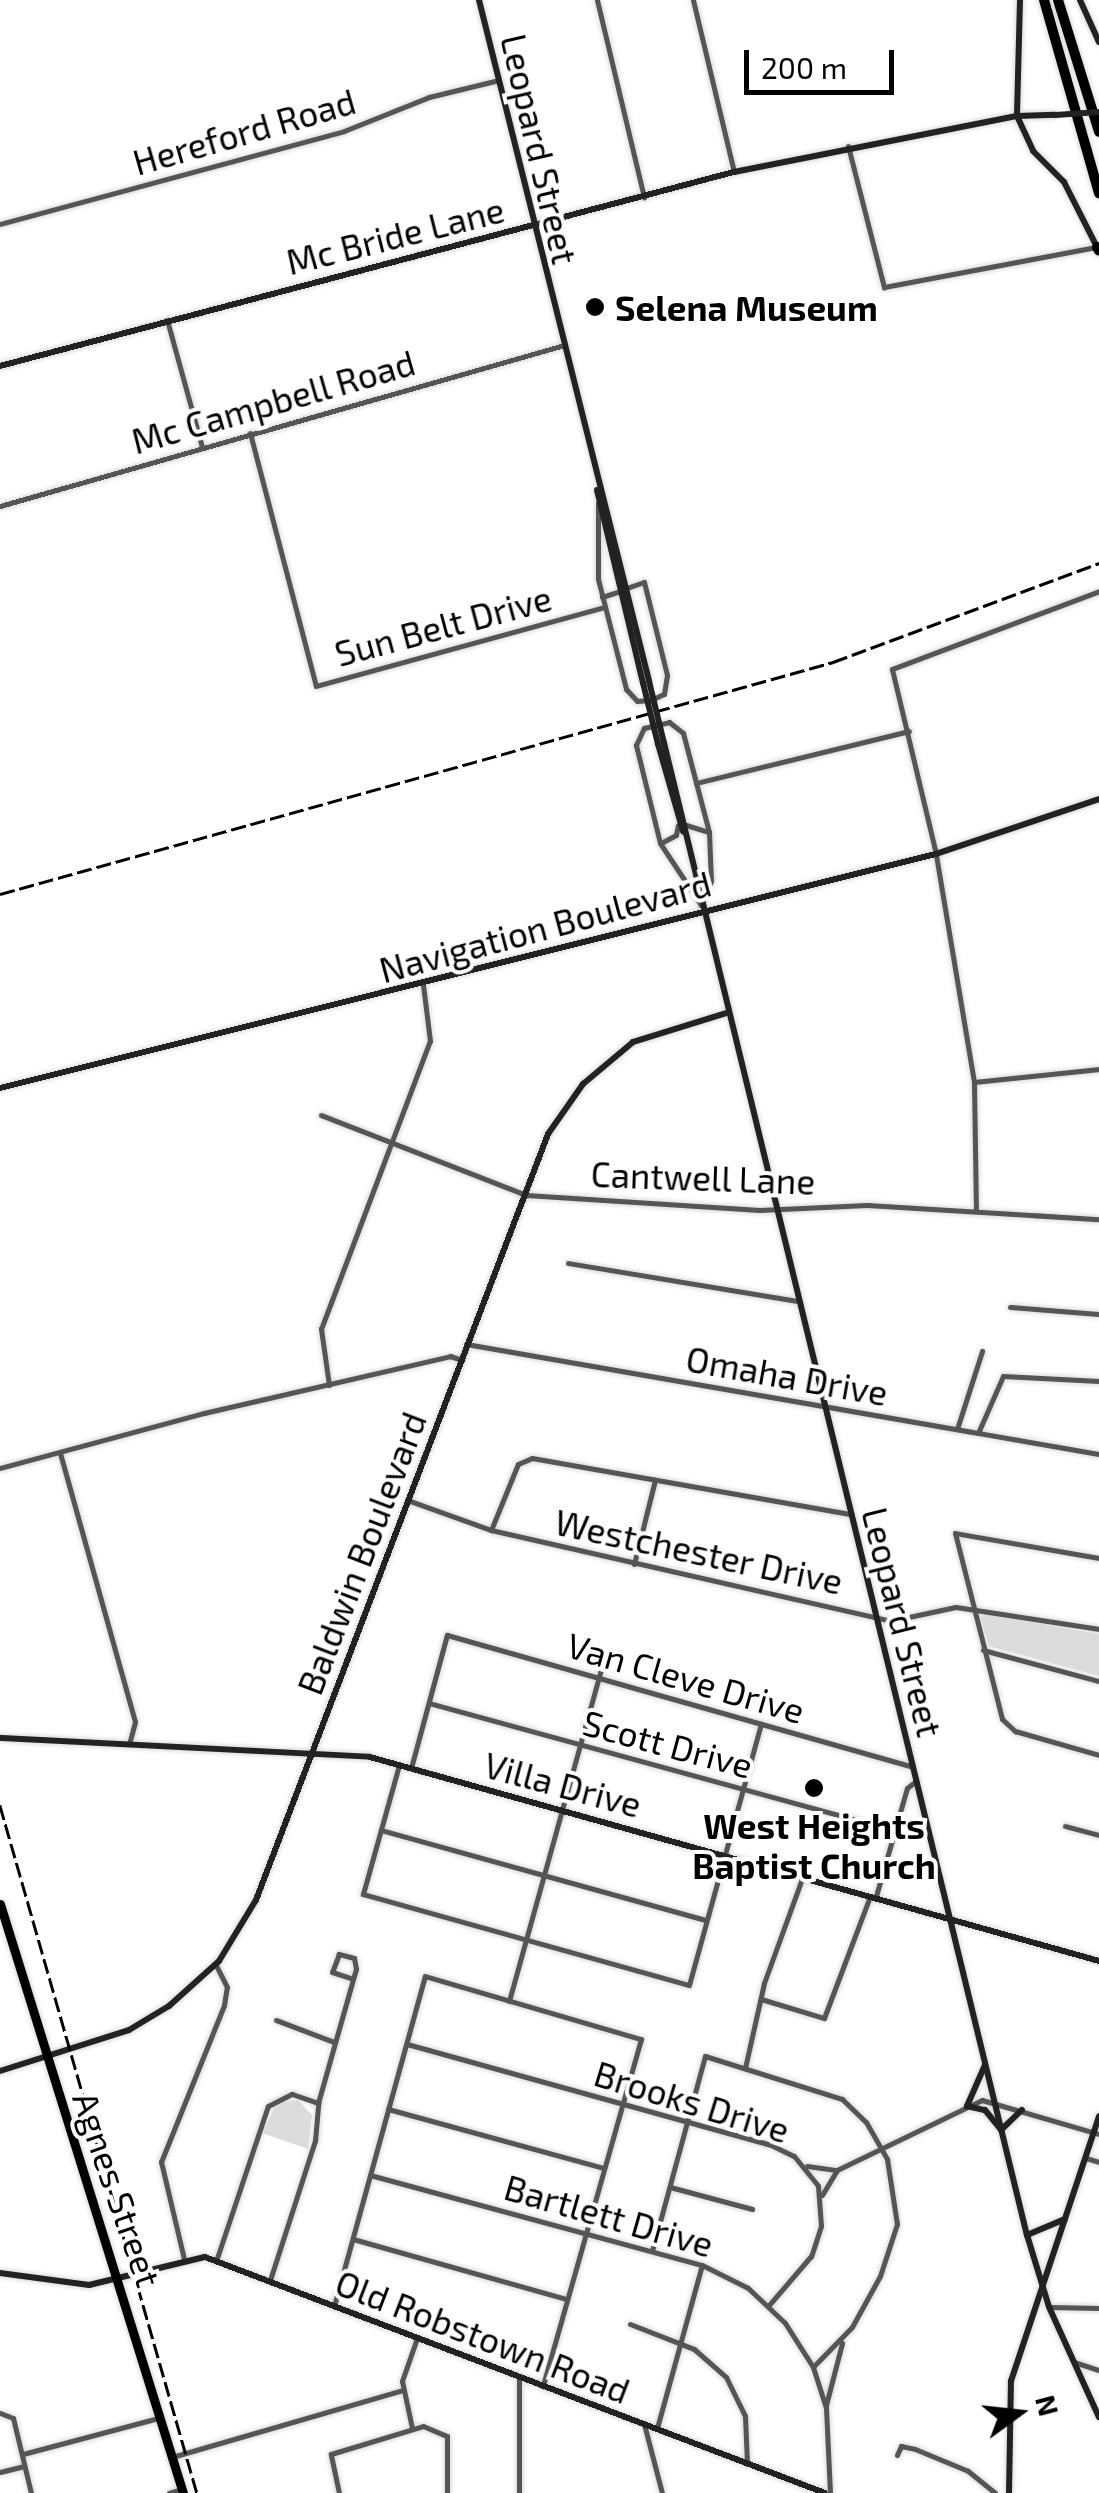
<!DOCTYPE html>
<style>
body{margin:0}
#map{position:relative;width:1099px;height:2493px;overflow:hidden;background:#fff;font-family:"Exo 2",sans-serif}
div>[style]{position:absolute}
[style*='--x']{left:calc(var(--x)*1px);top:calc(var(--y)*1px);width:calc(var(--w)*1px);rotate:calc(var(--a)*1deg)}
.green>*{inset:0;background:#dcdcdc}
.roads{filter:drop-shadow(0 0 2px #dbdbdb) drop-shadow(0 0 2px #dbdbdb)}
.street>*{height:5px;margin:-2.5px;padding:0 2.5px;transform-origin:2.5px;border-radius:2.5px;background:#555}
.secondary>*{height:6px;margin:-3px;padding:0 3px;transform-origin:3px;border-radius:3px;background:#222}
.primary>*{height:9px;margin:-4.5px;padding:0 4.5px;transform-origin:4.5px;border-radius:4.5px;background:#000}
.highway>*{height:10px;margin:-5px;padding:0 5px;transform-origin:5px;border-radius:5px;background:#000}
.rail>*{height:2.5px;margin-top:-1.25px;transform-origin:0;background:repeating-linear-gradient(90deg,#000 0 15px,transparent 0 20px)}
.secondary-bridge>*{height:6px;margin:-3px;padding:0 3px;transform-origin:3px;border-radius:3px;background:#222}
.dots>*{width:28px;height:28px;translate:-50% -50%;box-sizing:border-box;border:5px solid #fff;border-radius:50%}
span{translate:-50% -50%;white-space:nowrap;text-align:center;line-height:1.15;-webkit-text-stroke:8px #fff;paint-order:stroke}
.street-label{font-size:35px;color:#000}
.poi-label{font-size:35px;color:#000;font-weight:700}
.left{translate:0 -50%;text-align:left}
.north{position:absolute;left:969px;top:2363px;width:100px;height:100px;-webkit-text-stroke:8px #fff;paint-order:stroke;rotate:75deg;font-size:28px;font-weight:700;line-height:40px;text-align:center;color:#000}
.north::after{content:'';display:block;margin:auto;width:35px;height:45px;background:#000;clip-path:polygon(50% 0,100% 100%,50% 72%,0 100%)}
.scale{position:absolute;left:744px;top:50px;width:150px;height:45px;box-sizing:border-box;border:5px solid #000;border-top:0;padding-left:12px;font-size:30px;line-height:35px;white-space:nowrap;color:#000;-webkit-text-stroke:8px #fff;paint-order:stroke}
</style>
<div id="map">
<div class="green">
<div style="clip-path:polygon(985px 1614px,1099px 1634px,1099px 1676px,989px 1646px,980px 1618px)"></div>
<div style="clip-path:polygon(298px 2100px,312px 2115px,308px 2149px,262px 2133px,277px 2103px)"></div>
</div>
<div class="roads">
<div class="street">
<div style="--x:597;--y:0;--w:203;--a:76.6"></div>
<div style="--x:693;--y:0;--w:177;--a:76.6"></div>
<div style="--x:848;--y:146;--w:146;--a:75.7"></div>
<div style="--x:884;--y:287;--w:216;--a:-10.7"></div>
<div style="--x:0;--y:224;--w:356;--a:-15.1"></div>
<div style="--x:344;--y:131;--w:92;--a:-21.8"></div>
<div style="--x:429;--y:97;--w:72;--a:-13.7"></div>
<div style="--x:167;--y:320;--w:132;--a:74.6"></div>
<div style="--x:250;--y:433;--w:261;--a:75.4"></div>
<div style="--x:316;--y:686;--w:299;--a:-15.3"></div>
<div style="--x:598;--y:503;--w:76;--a:90"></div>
<div style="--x:598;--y:579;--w:114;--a:75.7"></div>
<div style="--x:626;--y:689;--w:16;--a:47"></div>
<div style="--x:637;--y:701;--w:14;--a:-4"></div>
<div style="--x:651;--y:700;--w:14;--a:-25"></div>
<div style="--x:664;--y:694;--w:19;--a:-81"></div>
<div style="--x:667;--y:675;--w:96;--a:-103.9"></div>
<div style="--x:644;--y:582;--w:18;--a:161"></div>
<div style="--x:0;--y:506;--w:583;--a:-15.92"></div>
<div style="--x:602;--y:597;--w:19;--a:-18"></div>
<div style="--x:669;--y:722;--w:18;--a:38"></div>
<div style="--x:683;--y:733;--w:102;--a:75.3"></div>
<div style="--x:709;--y:832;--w:49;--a:87.7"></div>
<div style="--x:711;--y:881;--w:26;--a:113"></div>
<div style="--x:701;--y:905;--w:74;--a:-123.5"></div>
<div style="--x:660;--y:843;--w:101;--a:-103.8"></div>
<div style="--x:636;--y:745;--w:19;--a:-65"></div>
<div style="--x:644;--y:728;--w:26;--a:-13"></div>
<div style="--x:696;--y:783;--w:219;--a:-13.7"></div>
<div style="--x:686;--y:825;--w:24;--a:17"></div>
<div style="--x:661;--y:843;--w:17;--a:-28"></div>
<div style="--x:676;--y:835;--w:10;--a:-79"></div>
<div style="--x:974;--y:1082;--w:126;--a:-5.9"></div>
<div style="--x:321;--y:1115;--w:220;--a:21.3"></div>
<div style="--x:526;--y:1195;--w:234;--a:3.7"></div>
<div style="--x:760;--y:1210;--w:107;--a:-2.7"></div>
<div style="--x:867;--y:1205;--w:232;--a:3.5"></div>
<div style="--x:976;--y:1211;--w:129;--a:-90.9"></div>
<div style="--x:974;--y:1082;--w:231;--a:-99.5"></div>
<div style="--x:936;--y:854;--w:190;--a:-103.4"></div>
<div style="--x:892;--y:669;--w:221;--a:-20.6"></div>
<div style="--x:568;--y:1263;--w:233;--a:9.4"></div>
<div style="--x:1010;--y:1307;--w:89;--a:4.5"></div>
<div style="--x:466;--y:1344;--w:642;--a:9.86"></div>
<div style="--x:329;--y:1385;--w:57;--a:-98.1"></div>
<div style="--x:321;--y:1329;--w:308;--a:-69.3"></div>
<div style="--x:430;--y:1041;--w:56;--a:-97.1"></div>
<div style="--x:957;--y:1429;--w:82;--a:-72.2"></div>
<div style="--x:978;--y:1433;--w:62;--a:-66.3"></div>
<div style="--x:1003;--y:1376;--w:96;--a:3"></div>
<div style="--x:60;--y:1453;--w:279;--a:74.4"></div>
<div style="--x:135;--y:1722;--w:23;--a:105"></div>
<div style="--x:0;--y:1468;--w:211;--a:-15.1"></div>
<div style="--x:204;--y:1413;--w:253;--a:-13"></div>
<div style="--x:450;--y:1356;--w:13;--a:18"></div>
<div style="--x:410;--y:1501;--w:86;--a:19.7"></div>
<div style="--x:491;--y:1530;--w:409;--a:12.8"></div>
<div style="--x:890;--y:1621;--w:67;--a:-12"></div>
<div style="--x:956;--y:1607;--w:145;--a:8.7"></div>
<div style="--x:491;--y:1530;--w:71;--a:-67.8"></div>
<div style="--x:518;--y:1464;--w:15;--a:-23"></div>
<div style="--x:532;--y:1458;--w:324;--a:10"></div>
<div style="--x:1099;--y:1558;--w:146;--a:-170.2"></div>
<div style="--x:955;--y:1533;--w:192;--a:75.8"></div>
<div style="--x:1002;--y:1719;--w:18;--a:43"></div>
<div style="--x:1015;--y:1731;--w:87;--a:15.9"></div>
<div style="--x:634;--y:1564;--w:87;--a:-76"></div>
<div style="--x:983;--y:1650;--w:120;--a:15"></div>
<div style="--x:429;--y:1703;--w:482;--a:15.3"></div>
<div style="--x:399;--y:1765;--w:134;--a:105.6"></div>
<div style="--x:363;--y:1894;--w:338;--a:15.6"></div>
<div style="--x:689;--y:1985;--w:271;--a:-74.6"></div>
<div style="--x:411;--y:1768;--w:138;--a:-74.9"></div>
<div style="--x:447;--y:1635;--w:483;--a:15.8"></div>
<div style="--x:1065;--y:1826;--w:35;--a:15"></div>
<div style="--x:381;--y:1830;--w:337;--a:15.5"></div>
<div style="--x:876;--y:1896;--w:112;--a:-74"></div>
<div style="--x:907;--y:1788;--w:11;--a:-38"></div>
<div style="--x:761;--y:1999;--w:66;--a:16.8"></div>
<div style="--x:824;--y:2018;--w:130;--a:-69.3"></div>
<div style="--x:509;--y:2001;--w:358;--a:-74.5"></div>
<div style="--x:276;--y:2020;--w:62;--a:20.8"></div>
<div style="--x:407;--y:2044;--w:378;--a:15.5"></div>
<div style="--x:771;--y:2145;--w:25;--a:26"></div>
<div style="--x:794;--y:2156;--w:38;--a:51"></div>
<div style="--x:818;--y:2186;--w:40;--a:85.7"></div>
<div style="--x:821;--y:2226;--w:32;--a:108"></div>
<div style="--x:811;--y:2256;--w:65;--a:130.6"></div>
<div style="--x:745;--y:2068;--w:87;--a:-77.4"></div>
<div style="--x:764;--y:1983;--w:114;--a:-70"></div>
<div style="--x:388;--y:2109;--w:224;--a:15.3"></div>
<div style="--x:1086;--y:2158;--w:14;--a:17"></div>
<div style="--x:807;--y:2166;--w:28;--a:8"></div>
<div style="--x:370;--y:2175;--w:344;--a:15.2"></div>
<div style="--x:702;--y:2265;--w:51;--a:26.6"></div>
<div style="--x:748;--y:2288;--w:51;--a:43.4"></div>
<div style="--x:785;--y:2323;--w:52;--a:57.5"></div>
<div style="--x:813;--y:2367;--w:43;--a:72.4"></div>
<div style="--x:826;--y:2408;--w:85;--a:87.3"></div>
<div style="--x:670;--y:2187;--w:85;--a:15"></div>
<div style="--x:822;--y:2195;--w:29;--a:-59"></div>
<div style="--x:837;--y:2170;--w:161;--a:-25.8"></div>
<div style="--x:982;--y:2100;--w:122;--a:16.2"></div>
<div style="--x:353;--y:2239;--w:221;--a:15.7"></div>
<div style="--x:652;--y:2251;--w:202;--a:-74.8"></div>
<div style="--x:705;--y:2056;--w:144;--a:17.4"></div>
<div style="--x:842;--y:2099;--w:33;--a:44"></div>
<div style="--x:866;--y:2122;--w:43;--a:60.4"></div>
<div style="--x:887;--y:2159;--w:66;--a:81.3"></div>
<div style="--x:897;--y:2224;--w:55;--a:108.1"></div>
<div style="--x:880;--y:2276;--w:58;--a:118.8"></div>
<div style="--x:852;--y:2327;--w:56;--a:134.3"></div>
<div style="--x:184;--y:2259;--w:100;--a:-103.3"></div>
<div style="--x:161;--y:2162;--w:169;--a:-68.1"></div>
<div style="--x:224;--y:2005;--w:18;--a:-81"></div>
<div style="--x:227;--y:1987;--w:25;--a:-117"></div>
<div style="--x:216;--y:2261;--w:163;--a:-71.5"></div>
<div style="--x:268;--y:2106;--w:27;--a:-27"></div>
<div style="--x:292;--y:2094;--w:28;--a:19"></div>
<div style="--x:270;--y:2280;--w:146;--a:-72.1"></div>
<div style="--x:315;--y:2141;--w:38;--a:-85"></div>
<div style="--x:318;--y:2103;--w:139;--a:-74.2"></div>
<div style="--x:356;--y:1969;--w:11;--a:-100"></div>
<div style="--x:354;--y:1958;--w:16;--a:-165"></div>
<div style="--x:339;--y:1954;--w:19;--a:111"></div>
<div style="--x:332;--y:1972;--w:19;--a:18"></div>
<div style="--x:334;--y:2306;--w:342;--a:-74.6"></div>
<div style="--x:425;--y:1976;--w:225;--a:16.3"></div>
<div style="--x:641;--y:2039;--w:361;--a:105.8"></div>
<div style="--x:1049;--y:2307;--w:50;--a:1.1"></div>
<div style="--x:630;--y:2324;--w:69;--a:21.3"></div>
<div style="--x:694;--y:2349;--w:43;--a:41.2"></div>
<div style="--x:726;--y:2377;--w:43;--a:64"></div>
<div style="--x:745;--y:2416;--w:48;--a:87.6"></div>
<div style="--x:1074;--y:2362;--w:26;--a:18"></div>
<div style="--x:519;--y:2377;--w:116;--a:90"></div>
<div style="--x:826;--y:2405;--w:64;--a:-75.5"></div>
<div style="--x:0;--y:2413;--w:14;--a:21"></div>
<div style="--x:13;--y:2418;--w:77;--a:76.5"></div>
<div style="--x:644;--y:2424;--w:71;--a:75.4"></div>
<div style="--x:412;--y:2428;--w:48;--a:-102"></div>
<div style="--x:402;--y:2381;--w:46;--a:-70.8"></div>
<div style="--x:657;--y:2428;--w:169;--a:-74.6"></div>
<div style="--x:23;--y:2454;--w:140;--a:-14.9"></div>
<div style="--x:897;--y:2455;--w:10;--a:-66"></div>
<div style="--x:901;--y:2446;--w:14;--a:12"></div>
<div style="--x:915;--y:2449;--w:57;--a:22.5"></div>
<div style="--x:968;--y:2471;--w:35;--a:39"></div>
<div style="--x:172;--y:2457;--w:240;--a:-16.2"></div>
<div style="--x:0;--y:2472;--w:25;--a:-14"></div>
<div style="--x:169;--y:2493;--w:14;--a:-17"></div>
<div style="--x:339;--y:2493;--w:40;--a:-102"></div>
<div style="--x:331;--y:2454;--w:96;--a:-16.9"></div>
<div style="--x:423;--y:2426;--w:26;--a:23"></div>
<div style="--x:447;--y:2436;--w:57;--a:90"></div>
</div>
<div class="secondary">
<div style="--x:479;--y:0;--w:702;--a:75.98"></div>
<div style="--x:1020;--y:0;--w:116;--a:91.5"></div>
<div style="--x:1017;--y:116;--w:38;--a:65"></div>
<div style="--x:1033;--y:151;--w:44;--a:45"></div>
<div style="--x:1064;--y:182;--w:75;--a:63.1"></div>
<div style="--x:1080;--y:0;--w:46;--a:65.7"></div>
<div style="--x:0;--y:366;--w:759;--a:-14.81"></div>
<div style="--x:734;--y:172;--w:288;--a:-11.2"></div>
<div style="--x:1017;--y:116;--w:38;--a:-2"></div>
<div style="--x:597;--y:490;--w:198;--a:76.6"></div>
<div style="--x:664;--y:743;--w:1536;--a:76.33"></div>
<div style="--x:1027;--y:2235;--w:75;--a:73"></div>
<div style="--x:1049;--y:2307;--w:121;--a:65.6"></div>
<div style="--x:658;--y:744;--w:91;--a:74"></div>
<div style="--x:0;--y:1088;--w:965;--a:-14.04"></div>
<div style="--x:936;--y:854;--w:172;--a:-18.6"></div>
<div style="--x:0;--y:1738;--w:370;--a:2.9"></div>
<div style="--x:370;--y:1757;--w:757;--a:15.63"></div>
<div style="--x:985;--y:2065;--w:45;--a:113.7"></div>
<div style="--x:967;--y:2106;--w:18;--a:13"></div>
<div style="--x:985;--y:2110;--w:26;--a:51"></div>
<div style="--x:1001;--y:2130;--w:29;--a:-44"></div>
<div style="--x:0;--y:2071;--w:135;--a:-17.6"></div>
<div style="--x:129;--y:2030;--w:47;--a:-31"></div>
<div style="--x:169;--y:2006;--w:67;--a:-42"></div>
<div style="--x:219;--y:1961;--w:71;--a:-58.8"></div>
<div style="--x:256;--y:1900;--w:820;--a:-69.13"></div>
<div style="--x:548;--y:1134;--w:61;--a:-55"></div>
<div style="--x:583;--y:1084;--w:65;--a:-40"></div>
<div style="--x:633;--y:1042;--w:97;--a:-17.3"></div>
<div style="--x:1027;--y:2235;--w:41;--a:-22.8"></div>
<div style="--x:0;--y:2273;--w:90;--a:7.7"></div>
<div style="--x:89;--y:2285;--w:119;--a:-13.6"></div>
<div style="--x:205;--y:2257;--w:663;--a:20.84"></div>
<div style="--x:1009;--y:2493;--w:112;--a:-89"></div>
<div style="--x:1011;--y:2381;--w:279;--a:-71.6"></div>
</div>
<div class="primary">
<div style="--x:0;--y:1904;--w:617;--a:72.74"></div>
</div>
<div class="highway">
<div style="--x:1044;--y:0;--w:201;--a:74.1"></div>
<div style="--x:1058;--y:0;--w:138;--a:72.7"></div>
<div style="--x:1097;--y:247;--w:4;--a:63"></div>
</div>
</div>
<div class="rail">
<div style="--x:0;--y:894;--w:865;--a:-15.56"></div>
<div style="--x:833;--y:662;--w:284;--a:-20.4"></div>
<div style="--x:0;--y:1805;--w:716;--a:74.02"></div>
</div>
<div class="secondary-bridge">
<div style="--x:1055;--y:115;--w:44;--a:-3.9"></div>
<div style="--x:649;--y:681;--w:64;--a:76.4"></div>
<div style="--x:643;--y:683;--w:63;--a:76.2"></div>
</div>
<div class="dots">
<div style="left:595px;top:307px;background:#000"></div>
<div style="left:814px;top:1788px;background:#000"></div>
</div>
<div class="street-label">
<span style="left:244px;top:131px;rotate:-16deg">Hereford Road</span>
<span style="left:540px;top:149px;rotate:77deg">Leopard Street</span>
<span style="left:395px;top:235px;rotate:-14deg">Mc Bride Lane</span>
<span style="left:273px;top:401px;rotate:-16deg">Mc Campbell Road</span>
<span style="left:443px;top:625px;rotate:-15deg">Sun Belt Drive</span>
<span style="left:545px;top:926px;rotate:-15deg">Navigation Boulevard</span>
<span style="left:703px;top:1177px;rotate:2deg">Cantwell Lane</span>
<span style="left:787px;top:1375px;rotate:10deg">Omaha Drive</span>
<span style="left:699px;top:1551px;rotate:12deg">Westchester Drive</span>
<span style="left:361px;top:1553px;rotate:-69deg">Baldwin Boulevard</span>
<span style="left:903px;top:1622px;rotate:76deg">Leopard Street</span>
<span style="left:686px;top:1677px;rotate:16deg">Van Cleve Drive</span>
<span style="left:668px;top:1743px;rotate:15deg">Scott Drive</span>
<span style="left:563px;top:1784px;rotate:15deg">Villa Drive</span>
<span style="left:692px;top:2101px;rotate:17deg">Brooks Drive</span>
<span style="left:118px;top:2189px;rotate:71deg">Agnes Street</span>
<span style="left:609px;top:2215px;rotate:16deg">Bartlett Drive</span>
<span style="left:483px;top:2336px;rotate:21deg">Old Robstown Road</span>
</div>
<div class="poi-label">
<span class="left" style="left:615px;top:307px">Selena Museum</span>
<span style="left:814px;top:1845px">West Heights<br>Baptist Church</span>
</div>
<div class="north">N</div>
<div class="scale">200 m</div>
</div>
